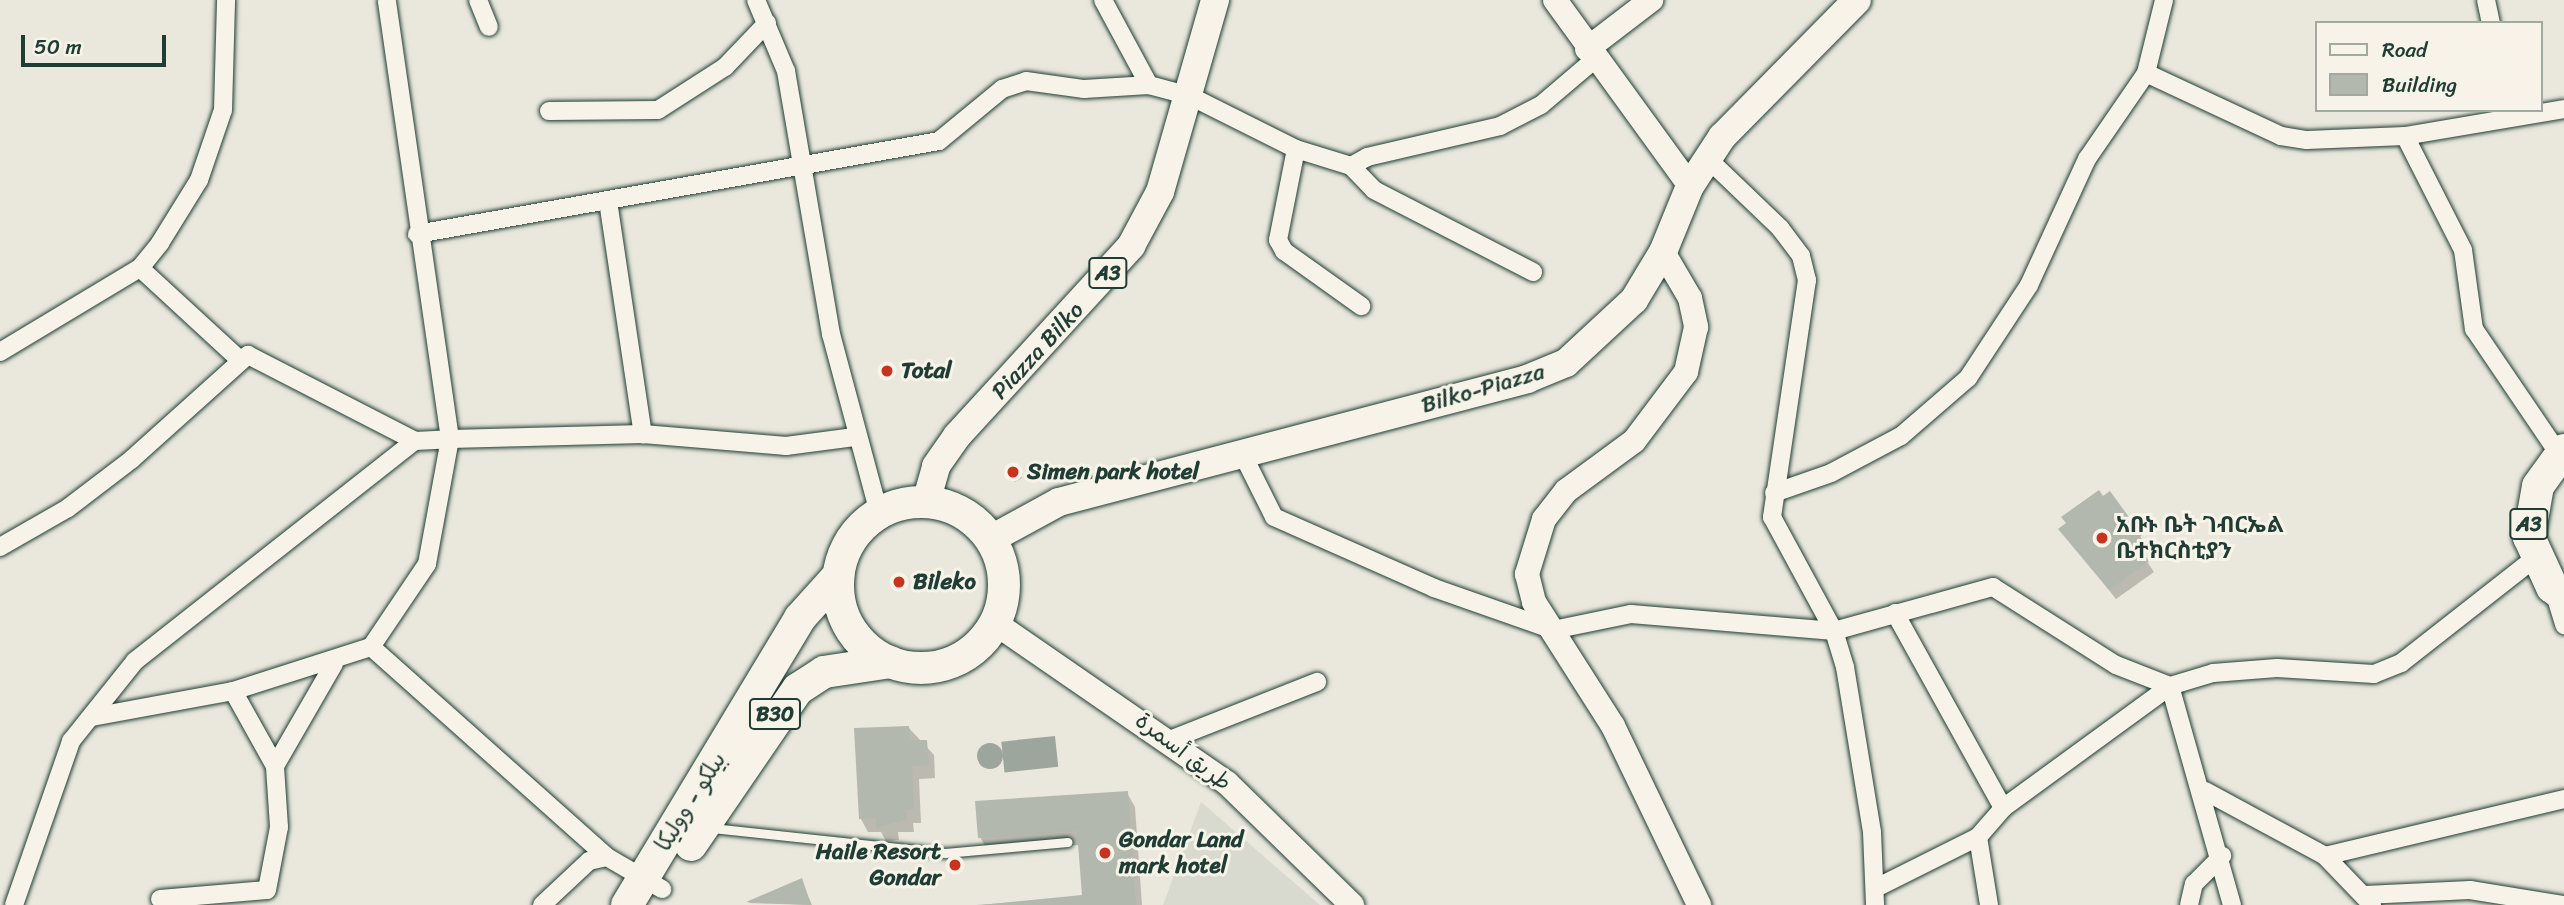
<!DOCTYPE html>
<meta charset="utf-8">
<style>
body{margin:0}
#map{position:relative;width:2564px;height:905px;overflow:hidden;background:#eae8dd;font-family:Sriracha,"Playpen Sans Arabic","Noto Sans Ethiopic",sans-serif}
div>[style]{position:absolute}
[style*='--x']{left:calc(var(--x)*1px);top:calc(var(--y)*1px);width:calc(var(--w)*1px);rotate:calc(var(--a)*1deg)}
.built>*{inset:0;background:#d9dacf}
.water>*{inset:0;background:#9ca69c;transform-origin:0 0}
.round{border-radius:50%}
.shadow>*{inset:0;background:#0003}
.building>*{inset:0;background:#b2b8ae}
.roads{filter:drop-shadow(0 0 2px #1f3d34) drop-shadow(0 0 2px #1f3d34)}
.lane>*{height:9px;margin:-4.5px;padding:0 4.5px;transform-origin:4.5px;border-radius:4.5px;background:#f7f3e8}
.street>*{height:18px;margin:-9px;padding:0 9px;transform-origin:9px;border-radius:9px;background:#f7f3e8}
.secondary>*{height:24px;margin:-12px;padding:0 12px;transform-origin:12px;border-radius:12px;background:#f7f3e8}
.primary>*{height:28px;margin:-14px;padding:0 14px;transform-origin:14px;border-radius:14px;background:#f7f3e8}
.highway>*{height:32px;margin:-16px;padding:0 16px;transform-origin:16px;border-radius:16px;background:#f7f3e8}
.highway>.ring{margin:-16px;padding:0;box-sizing:content-box;background:none;border:32px solid #f7f3e8;border-radius:50%}
.dots>*{width:19px;height:19px;translate:-50% -50%;box-sizing:border-box;border:4px solid #f7f3e8;border-radius:50%}
span{translate:-50% -50%;white-space:nowrap;text-align:center;line-height:1.15;-webkit-text-stroke:6px #f7f3e8;paint-order:stroke}
.shield-label span{padding:2px 5px;background:#f7f3e8;border:2px solid;border-radius:5px;-webkit-text-stroke-width:0}
.shield-label{font-size:21px;color:#1f3d34;font-weight:700}
.street-label{font-size:23px;color:#1f3d34}
.poi-label{font-size:23px;color:#1f3d34;font-weight:700}
.left{translate:0 -50%;text-align:left}
.right{translate:-100% -50%;text-align:right}
.legend{position:absolute;left:2315px;top:21px;width:228px;height:91px;box-sizing:border-box;background:#f7f3e8;border:2px solid #a1aaa0;margin:0;padding:9px 12px;list-style:none;font-size:21px;color:#1f3d34}
.legend li{display:flex;align-items:center;gap:14px;height:35px}
.legend b{width:35px;border:2px solid #a1aaa0}
.scale{position:absolute;left:21px;top:35px;width:145px;height:32px;box-sizing:border-box;border:4px solid #1f3d34;border-top:0;padding-left:9px;font-size:21px;line-height:24px;white-space:nowrap;color:#1f3d34;-webkit-text-stroke:5px #f7f3e8;paint-order:stroke}
</style>
<div id="map">
<div class="built">
<div style="clip-path:polygon(1201px 802px,1320px 905px,1163px 905px)"></div>
</div>
<div class="water">
<div style="left:1055px;top:736px;width:31px;height:54px;rotate:84deg"></div>
<div class="round" style="left:977px;top:743px;width:26px;height:26px"></div>
</div>
<div class="shadow">
<div style="clip-path:polygon(1014px 465px,1022px 478px,1015px 482px,1007px 474px)"></div>
<div style="clip-path:polygon(2060px 529px,2140px 536px,2146px 546px,2140px 551px,2154px 572px,2116px 599px)"></div>
<div style="clip-path:polygon(908px 727px,934px 755px,935px 778px,919px 779px,921px 823px,913px 823px,914px 832px,898px 832px,899px 840px,886px 841px,881px 832px,868px 832px,861px 819px)"></div>
<div style="clip-path:polygon(1127px 793px,1135px 807px,1142px 905px,976px 905px,1084px 897px,1079px 845px,988px 851px,980px 837px)"></div>
<div style="clip-path:polygon(801px 880px,812px 905px,748px 903px)"></div>
</div>
<div class="building">
<div class="round" style="left:1005px;top:464px;width:16px;height:16px"></div>
<div style="clip-path:polygon(2099px 490px,2103px 496px,2110px 491px,2142px 535px,2135px 541px,2149px 561px,2109px 590px,2058px 529px,2066px 523px,2061px 517px)"></div>
<div style="clip-path:polygon(909px 726px,910px 740px,927px 740px,929px 765px,912px 766px,914px 809px,906px 810px,907px 819px,876px 828px,876px 818px,859px 819px,854px 728px)"></div>
<div style="clip-path:polygon(1128px 791px,1136px 905px,981px 905px,1082px 895px,1077px 831px,978px 838px,975px 801px)"></div>
<div style="clip-path:polygon(802px 878px,811px 905px,746px 902px)"></div>
</div>
<div class="roads">
<div class="lane">
<div style="--x:712;--y:828;--w:234;--a:6.1"></div>
<div style="--x:945;--y:853;--w:123;--a:-5.1"></div>
</div>
<div class="street">
<div style="--x:478;--y:0;--w:29;--a:68"></div>
<div style="--x:756;--y:0;--w:77;--a:67.1"></div>
<div style="--x:786;--y:71;--w:267;--a:80.3"></div>
<div style="--x:831;--y:334;--w:185;--a:75"></div>
<div style="--x:1103;--y:0;--w:97;--a:61.6"></div>
<div style="--x:2486;--y:0;--w:24;--a:78"></div>
<div style="--x:2146;--y:73;--w:149;--a:25"></div>
<div style="--x:2281;--y:136;--w:26;--a:9"></div>
<div style="--x:2307;--y:140;--w:98;--a:-2.3"></div>
<div style="--x:2405;--y:136;--w:161;--a:-9.6"></div>
<div style="--x:549;--y:111;--w:109;--a:-0.5"></div>
<div style="--x:658;--y:110;--w:80;--a:-32.7"></div>
<div style="--x:725;--y:67;--w:61;--a:-46.3"></div>
<div style="--x:2405;--y:136;--w:128;--a:63"></div>
<div style="--x:2463;--y:250;--w:80;--a:82.1"></div>
<div style="--x:2474;--y:329;--w:151;--a:55.8"></div>
<div style="--x:1296;--y:149;--w:93;--a:101.2"></div>
<div style="--x:1278;--y:240;--w:13;--a:61"></div>
<div style="--x:1284;--y:251;--w:95;--a:35.5"></div>
<div style="--x:1706;--y:157;--w:103;--a:43.8"></div>
<div style="--x:1780;--y:228;--w:35;--a:53"></div>
<div style="--x:1801;--y:256;--w:25;--a:76"></div>
<div style="--x:1807;--y:280;--w:240;--a:98.4"></div>
<div style="--x:1772;--y:517;--w:130;--a:61.5"></div>
<div style="--x:1834;--y:631;--w:38;--a:73"></div>
<div style="--x:1845;--y:667;--w:167;--a:80.7"></div>
<div style="--x:1872;--y:832;--w:73;--a:87.6"></div>
<div style="--x:1351;--y:166;--w:18;--a:-29"></div>
<div style="--x:1367;--y:157;--w:137;--a:-13.1"></div>
<div style="--x:1500;--y:126;--w:46;--a:-27.1"></div>
<div style="--x:1541;--y:105;--w:70;--a:-40.3"></div>
<div style="--x:608;--y:201;--w:236;--a:81.5"></div>
<div style="--x:417;--y:234;--w:530;--a:-10.1"></div>
<div style="--x:939;--y:141;--w:82;--a:-39.5"></div>
<div style="--x:1002;--y:89;--w:25;--a:-18"></div>
<div style="--x:1026;--y:81;--w:59;--a:7.9"></div>
<div style="--x:1084;--y:89;--w:65;--a:-3.5"></div>
<div style="--x:1149;--y:85;--w:42;--a:15"></div>
<div style="--x:1190;--y:96;--w:119;--a:26.6"></div>
<div style="--x:1296;--y:149;--w:58;--a:17.2"></div>
<div style="--x:1351;--y:166;--w:33;--a:46"></div>
<div style="--x:1374;--y:190;--w:179;--a:27.3"></div>
<div style="--x:140;--y:268;--w:133;--a:42.6"></div>
<div style="--x:0;--y:352;--w:163;--a:-31"></div>
<div style="--x:140;--y:268;--w:32;--a:-51"></div>
<div style="--x:160;--y:243;--w:74;--a:-58.2"></div>
<div style="--x:199;--y:180;--w:74;--a:-71.1"></div>
<div style="--x:223;--y:110;--w:110;--a:-88.4"></div>
<div style="--x:1243;--y:455;--w:69;--a:63.4"></div>
<div style="--x:1274;--y:517;--w:175;--a:23.9"></div>
<div style="--x:1434;--y:588;--w:126;--a:19.4"></div>
<div style="--x:1553;--y:630;--w:80;--a:-11.6"></div>
<div style="--x:1631;--y:614;--w:204;--a:4.8"></div>
<div style="--x:1834;--y:631;--w:165;--a:-15.5"></div>
<div style="--x:1993;--y:587;--w:146;--a:32.4"></div>
<div style="--x:2116;--y:665;--w:58;--a:21.3"></div>
<div style="--x:1774;--y:493;--w:60;--a:-19.3"></div>
<div style="--x:1831;--y:473;--w:79;--a:-27.9"></div>
<div style="--x:1901;--y:436;--w:89;--a:-40.9"></div>
<div style="--x:1968;--y:378;--w:111;--a:-56.7"></div>
<div style="--x:2029;--y:285;--w:139;--a:-65.3"></div>
<div style="--x:2087;--y:159;--w:104;--a:-55.5"></div>
<div style="--x:2146;--y:73;--w:75;--a:-76.1"></div>
<div style="--x:0;--y:547;--w:78;--a:-29.8"></div>
<div style="--x:68;--y:508;--w:81;--a:-37.4"></div>
<div style="--x:132;--y:459;--w:156;--a:-41.9"></div>
<div style="--x:248;--y:355;--w:188;--a:27.2"></div>
<div style="--x:415;--y:441;--w:35;--a:-3"></div>
<div style="--x:450;--y:439;--w:443;--a:-98.2"></div>
<div style="--x:2553;--y:588;--w:39;--a:73"></div>
<div style="--x:1895;--y:613;--w:223;--a:61"></div>
<div style="--x:2170;--y:686;--w:228;--a:74.2"></div>
<div style="--x:92;--y:717;--w:143;--a:-10.4"></div>
<div style="--x:233;--y:691;--w:145;--a:-17.7"></div>
<div style="--x:1172;--y:739;--w:156;--a:-21.5"></div>
<div style="--x:275;--y:766;--w:118;--a:-60"></div>
<div style="--x:2205;--y:791;--w:136;--a:28.4"></div>
<div style="--x:2325;--y:856;--w:68;--a:46.2"></div>
<div style="--x:1978;--y:837;--w:69;--a:80.8"></div>
<div style="--x:2325;--y:856;--w:246;--a:-13.4"></div>
<div style="--x:607;--y:857;--w:316;--a:-138.3"></div>
<div style="--x:371;--y:647;--w:100;--a:-56"></div>
<div style="--x:427;--y:564;--w:127;--a:-79.6"></div>
<div style="--x:450;--y:439;--w:193;--a:-1.5"></div>
<div style="--x:643;--y:434;--w:144;--a:4.8"></div>
<div style="--x:786;--y:446;--w:69;--a:-7.5"></div>
<div style="--x:1876;--y:888;--w:114;--a:-26.6"></div>
<div style="--x:1978;--y:837;--w:38;--a:-49"></div>
<div style="--x:2003;--y:808;--w:207;--a:-36.1"></div>
<div style="--x:2170;--y:686;--w:45;--a:-16.8"></div>
<div style="--x:2213;--y:673;--w:64;--a:-4.5"></div>
<div style="--x:2277;--y:668;--w:97;--a:3.5"></div>
<div style="--x:2374;--y:674;--w:29;--a:-22"></div>
<div style="--x:2401;--y:663;--w:170;--a:-38.1"></div>
<div style="--x:2365;--y:895;--w:105;--a:-2.7"></div>
<div style="--x:2470;--y:890;--w:95;--a:9.1"></div>
<div style="--x:160;--y:899;--w:107;--a:-4.8"></div>
<div style="--x:267;--y:890;--w:64;--a:-79.2"></div>
<div style="--x:279;--y:827;--w:61;--a:-93.8"></div>
<div style="--x:275;--y:766;--w:86;--a:-119.2"></div>
<div style="--x:14;--y:905;--w:174;--a:-70.8"></div>
<div style="--x:71;--y:741;--w:102;--a:-51.3"></div>
<div style="--x:135;--y:661;--w:356;--a:-38.2"></div>
<div style="--x:542;--y:905;--w:64;--a:-43.1"></div>
<div style="--x:589;--y:861;--w:18;--a:-13"></div>
<div style="--x:607;--y:857;--w:64;--a:30.2"></div>
<div style="--x:2189;--y:905;--w:22;--a:-77"></div>
<div style="--x:2194;--y:884;--w:40;--a:-45"></div>
</div>
<div class="secondary">
<div style="--x:1555;--y:0;--w:230;--a:54"></div>
<div style="--x:1587;--y:49;--w:81;--a:-37.4"></div>
<div style="--x:1663;--y:252;--w:53;--a:59.6"></div>
<div style="--x:1690;--y:298;--w:30;--a:78"></div>
<div style="--x:1696;--y:327;--w:46;--a:102.5"></div>
<div style="--x:1686;--y:372;--w:86;--a:127"></div>
<div style="--x:1634;--y:441;--w:84;--a:143.7"></div>
<div style="--x:1566;--y:491;--w:36;--a:128"></div>
<div style="--x:1544;--y:519;--w:58;--a:107.2"></div>
<div style="--x:1527;--y:574;--w:29;--a:76"></div>
<div style="--x:1534;--y:602;--w:147;--a:57.5"></div>
<div style="--x:1613;--y:726;--w:199;--a:64.3"></div>
<div style="--x:995;--y:623;--w:282;--a:34.6"></div>
<div style="--x:1227;--y:783;--w:175;--a:44.3"></div>
</div>
<div class="primary">
<div style="--x:926;--y:502;--w:37;--a:-74"></div>
<div style="--x:936;--y:466;--w:37;--a:-55"></div>
<div style="--x:957;--y:436;--w:258;--a:-47.5"></div>
<div style="--x:1131;--y:246;--w:61;--a:-61.8"></div>
<div style="--x:1160;--y:192;--w:200;--a:-74"></div>
<div style="--x:991;--y:539;--w:77;--a:-28.6"></div>
<div style="--x:1059;--y:502;--w:484;--a:-14.7"></div>
<div style="--x:1527;--y:379;--w:42;--a:-22.3"></div>
<div style="--x:1566;--y:363;--w:93;--a:-42.8"></div>
<div style="--x:1634;--y:300;--w:56;--a:-58.9"></div>
<div style="--x:1663;--y:252;--w:71;--a:-67.8"></div>
<div style="--x:1690;--y:186;--w:59;--a:-56.9"></div>
<div style="--x:1722;--y:137;--w:192;--a:-45.4"></div>
</div>
<div class="highway">
<div style="--x:2564;--y:450;--w:44;--a:125.8"></div>
<div style="--x:2538;--y:486;--w:52;--a:100"></div>
<div style="--x:2529;--y:537;--w:55;--a:65.3"></div>
<div style="--x:2552;--y:587;--w:15;--a:37"></div>
<div class="ring" style="left:838px;top:502px;width:134px;height:134px"></div>
<div style="--x:691;--y:845;--w:189;--a:-55.6"></div>
<div style="--x:798;--y:689;--w:31;--a:-33"></div>
<div style="--x:824;--y:672;--w:67;--a:-8.6"></div>
<div style="--x:627;--y:905;--w:335;--a:-58.9"></div>
<div style="--x:800;--y:618;--w:57;--a:-47.9"></div>
</div>
</div>
<div class="dots">
<div style="left:887px;top:371px;background:#c8321e"></div>
<div style="left:1013px;top:472px;background:#c8321e"></div>
<div style="left:2102px;top:538px;background:#c8321e"></div>
<div style="left:899px;top:582px;background:#c8321e"></div>
<div style="left:1105px;top:853px;background:#c8321e"></div>
<div style="left:955px;top:865px;background:#c8321e"></div>
</div>
<div class="shield-label">
<span style="left:1108px;top:273px">A3</span>
<span style="left:2529px;top:524px">A3</span>
<span style="left:775px;top:714px">B30</span>
</div>
<div class="street-label">
<span style="left:1038px;top:351px;rotate:-47deg">Piazza Bilko</span>
<span style="left:1483px;top:389px;rotate:-16deg">Bilko-Piazza</span>
<span style="left:1183px;top:752px;rotate:37deg">طريق أسمرة</span>
<span style="left:691px;top:802px;rotate:-58deg">بيلكو - ووليكا</span>
</div>
<div class="poi-label">
<span class="left" style="left:901px;top:371px">Total</span>
<span class="left" style="left:1027px;top:472px">Simen park hotel</span>
<span class="left" style="left:2116px;top:538px">አቡኑ ቤት ገብርኤል<br>ቤተክርስቲያን</span>
<span class="left" style="left:913px;top:582px">Bileko</span>
<span class="left" style="left:1119px;top:853px">Gondar Land<br>mark hotel</span>
<span class="right" style="left:941px;top:865px">Haile Resort<br>Gondar</span>
</div>
<ul class="legend">
<li><b style="height:9px;background:#f7f3e8"></b>Road</li>
<li><b style="height:19px;background:#b2b8ae"></b>Building</li>
</ul>
<div class="scale">50 m</div>
</div>
